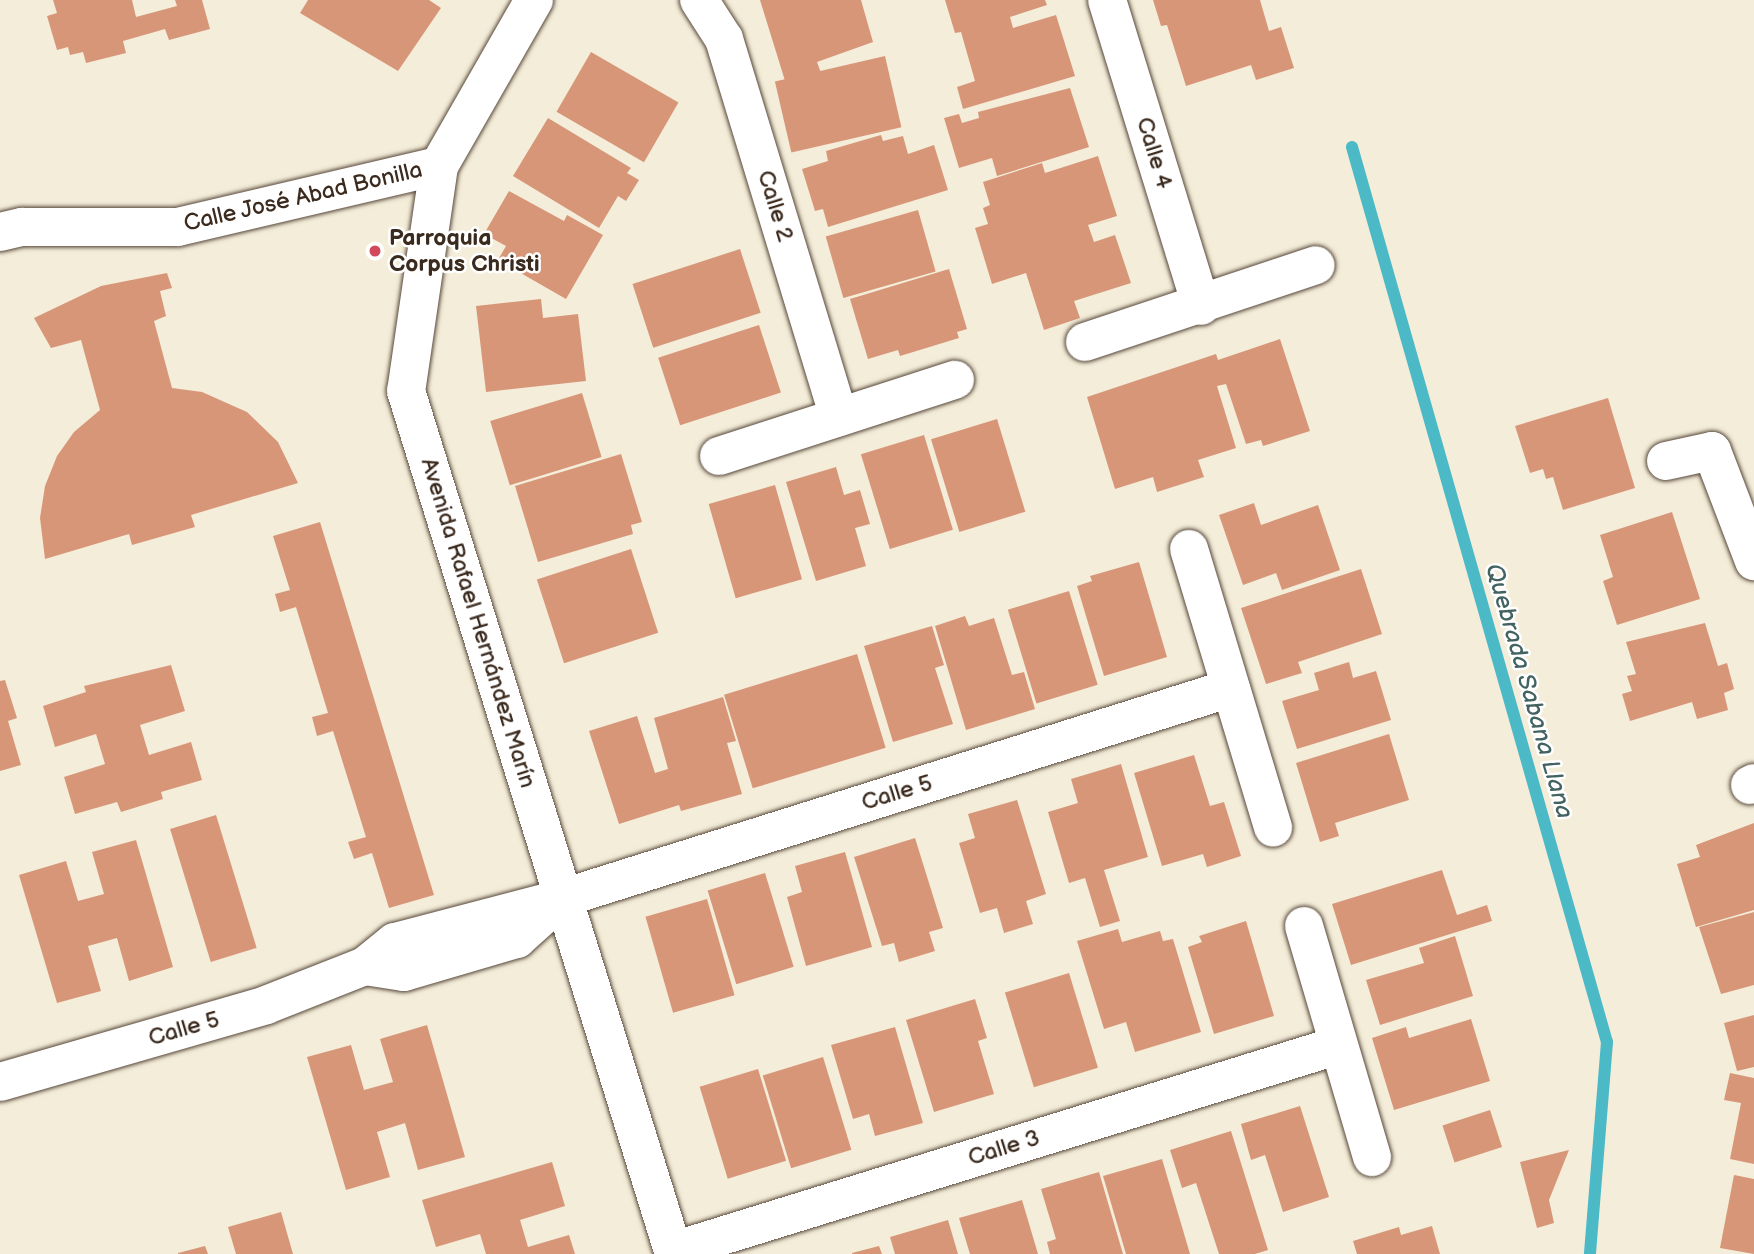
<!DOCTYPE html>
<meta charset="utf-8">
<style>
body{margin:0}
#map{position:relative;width:1754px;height:1254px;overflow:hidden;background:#f4edd9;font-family:"Balsamiq Sans",sans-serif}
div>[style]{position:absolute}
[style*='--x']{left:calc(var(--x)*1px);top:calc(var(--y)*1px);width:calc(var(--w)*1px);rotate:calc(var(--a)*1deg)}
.stream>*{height:12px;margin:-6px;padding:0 6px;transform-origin:6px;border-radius:6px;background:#4cb9c7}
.building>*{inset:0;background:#d89679;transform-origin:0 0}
.roads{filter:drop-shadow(0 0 2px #57473a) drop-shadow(0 0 2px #57473a)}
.minor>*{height:38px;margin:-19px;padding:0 19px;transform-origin:19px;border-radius:19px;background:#fff}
.dots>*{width:19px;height:19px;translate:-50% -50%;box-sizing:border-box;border:4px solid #fff;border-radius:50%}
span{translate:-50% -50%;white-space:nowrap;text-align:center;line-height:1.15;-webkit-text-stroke:5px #fff;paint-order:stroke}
.street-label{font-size:23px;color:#3b2a1e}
.poi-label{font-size:23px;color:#3b2a1e;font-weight:700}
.left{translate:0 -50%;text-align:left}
.water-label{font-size:24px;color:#426362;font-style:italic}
</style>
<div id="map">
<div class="stream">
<div style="--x:1352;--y:147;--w:931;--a:74.1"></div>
<div style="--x:1607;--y:1042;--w:213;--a:94.6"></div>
</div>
<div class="building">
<div style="clip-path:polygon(53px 0,132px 0,136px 17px,177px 6px,175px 0,202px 0,210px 29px,169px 40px,165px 29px,123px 41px,126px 53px,86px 63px,83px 52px,70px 55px,68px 47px,57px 50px,47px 16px,57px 13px)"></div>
<div style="clip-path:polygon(308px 0,429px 0,441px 8px,398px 71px,300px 13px)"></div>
<div style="clip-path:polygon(760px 0,861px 0,873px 42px,817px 62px,821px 73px,786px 84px)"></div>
<div style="clip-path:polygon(945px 0,1045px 0,1047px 5px,1010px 17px,1013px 28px,1056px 15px,1075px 76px,963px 109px,957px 87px,975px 81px,961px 32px,955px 33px)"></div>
<div style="clip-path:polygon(1153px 0,1260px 0,1269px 31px,1281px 27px,1294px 68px,1256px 80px,1251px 65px,1186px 86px,1167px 25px,1161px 26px)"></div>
<div style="left:591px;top:52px;width:101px;height:69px;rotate:30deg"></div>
<div style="left:885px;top:56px;width:73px;height:113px;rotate:77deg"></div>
<div style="clip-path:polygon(1070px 88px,1089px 147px,997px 176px,992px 158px,959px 168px,944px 118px,959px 114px,962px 123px,979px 118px,978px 112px)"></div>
<div style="clip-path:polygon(548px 118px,631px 168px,627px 173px,639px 180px,626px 201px,618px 196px,599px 228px,513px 176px)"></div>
<div style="clip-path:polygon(881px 135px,883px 141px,903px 136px,908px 154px,934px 145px,948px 190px,828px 227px,823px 209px,815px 211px,802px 169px,828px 161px,826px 151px)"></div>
<div style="clip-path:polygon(1098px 156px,1117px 216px,1088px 225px,1094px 242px,1115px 235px,1131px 283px,1074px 301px,1080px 318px,1044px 330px,1026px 273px,992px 284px,975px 228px,988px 224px,983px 208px,990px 205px,983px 182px,1042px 163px,1045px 173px)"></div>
<div style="clip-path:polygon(509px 191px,564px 221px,567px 215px,603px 235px,566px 299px,498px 260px,506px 246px,484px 234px)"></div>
<div style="left:918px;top:210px;width:64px;height:96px;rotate:74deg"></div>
<div style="left:740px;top:249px;width:67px;height:113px;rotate:72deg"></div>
<div style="clip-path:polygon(949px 269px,967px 329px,957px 332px,959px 338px,900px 356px,898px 350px,868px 359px,850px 299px)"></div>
<div style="clip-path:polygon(167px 273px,172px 288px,160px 291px,166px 316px,154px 321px,172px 388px,202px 392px,247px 412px,278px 442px,298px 483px,191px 515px,195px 527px,132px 545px,129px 534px,45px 559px,40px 518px,45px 486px,57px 456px,74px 432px,100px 410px,81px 340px,51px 348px,34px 318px,101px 286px)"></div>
<div style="clip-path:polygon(541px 299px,543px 318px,578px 314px,586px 381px,486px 392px,476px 306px)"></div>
<div style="left:759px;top:325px;width:71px;height:106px;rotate:72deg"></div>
<div style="clip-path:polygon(1280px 339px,1310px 431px,1263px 446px,1261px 440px,1246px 444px,1226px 384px,1217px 386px,1236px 448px,1198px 460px,1204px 477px,1157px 492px,1153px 477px,1115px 489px,1087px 397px,1216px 354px,1218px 360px)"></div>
<div style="left:582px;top:393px;width:67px;height:96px;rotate:73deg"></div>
<div style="clip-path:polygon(1608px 398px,1635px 488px,1563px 510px,1553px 477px,1546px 479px,1543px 469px,1530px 473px,1515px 426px)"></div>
<div style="left:997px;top:419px;width:97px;height:69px;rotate:73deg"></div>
<div style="left:924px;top:435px;width:99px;height:66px;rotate:73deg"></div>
<div style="clip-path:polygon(621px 454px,642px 522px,631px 525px,633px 534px,538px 562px,515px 486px)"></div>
<div style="clip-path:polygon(836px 467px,844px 495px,860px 490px,870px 524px,855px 528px,866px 566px,816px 581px,786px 482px)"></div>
<div style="left:775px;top:485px;width:98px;height:69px;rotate:74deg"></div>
<div style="clip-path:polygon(1254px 503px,1261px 525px,1318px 505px,1340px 570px,1282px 590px,1276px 573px,1243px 585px,1219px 515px)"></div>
<div style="clip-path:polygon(1672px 512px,1700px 599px,1617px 625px,1603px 581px,1613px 577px,1600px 535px)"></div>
<div style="clip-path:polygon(320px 522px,434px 895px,389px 908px,372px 853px,354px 859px,348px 842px,366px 837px,333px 731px,317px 736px,312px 717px,328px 713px,296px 607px,280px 612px,275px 594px,290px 590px,273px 536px)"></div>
<div style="left:631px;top:549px;width:88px;height:99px;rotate:72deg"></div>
<div style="clip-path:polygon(1139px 562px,1167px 657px,1104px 676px,1077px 586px,1092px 581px,1090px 576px)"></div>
<div style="clip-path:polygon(1361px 569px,1382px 634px,1298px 662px,1302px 673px,1266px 684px,1241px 608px)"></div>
<div style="left:1069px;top:591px;width:98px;height:64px;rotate:73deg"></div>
<div style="clip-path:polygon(965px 616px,969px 626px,994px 618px,1012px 675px,1024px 672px,1035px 709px,966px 730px,935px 626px)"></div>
<div style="clip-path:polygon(1705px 623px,1718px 666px,1727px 663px,1734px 689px,1724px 693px,1728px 710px,1697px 719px,1692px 702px,1630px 721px,1622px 694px,1632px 691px,1627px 676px,1636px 674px,1626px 642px)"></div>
<div style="clip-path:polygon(932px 626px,944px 665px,935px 668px,953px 724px,893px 742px,864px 646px)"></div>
<div style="left:857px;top:654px;width:98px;height:139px;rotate:73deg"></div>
<div style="clip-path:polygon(1349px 662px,1353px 678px,1376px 671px,1391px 720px,1297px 749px,1282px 701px,1319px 690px,1314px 673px)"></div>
<div style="clip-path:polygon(171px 665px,185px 711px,140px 725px,149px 755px,191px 742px,202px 780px,161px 792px,163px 799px,121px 812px,117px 802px,75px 814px,64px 777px,105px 764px,96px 734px,55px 747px,43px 706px,86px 692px,84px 686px)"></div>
<div style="clip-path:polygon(5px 680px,17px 718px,8px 721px,21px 765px,0 771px,0 681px)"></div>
<div style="clip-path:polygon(723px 697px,736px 741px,727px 743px,742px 794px,681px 811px,679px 805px,619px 824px,589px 731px,637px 716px,655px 773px,668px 769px,670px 776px,654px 718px)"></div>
<div style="clip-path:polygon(1389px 734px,1409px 800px,1335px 823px,1339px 836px,1320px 842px,1296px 763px)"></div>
<div style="clip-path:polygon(1194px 755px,1210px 806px,1224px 802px,1241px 856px,1207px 867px,1203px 854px,1162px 866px,1134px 773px)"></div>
<div style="clip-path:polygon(1121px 764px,1148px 857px,1104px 870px,1120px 921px,1100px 927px,1085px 878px,1069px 883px,1048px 812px,1078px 803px,1071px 779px)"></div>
<div style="clip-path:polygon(1017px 800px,1046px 894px,1026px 901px,1033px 924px,1004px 933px,997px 908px,980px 913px,959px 843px,975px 838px,968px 814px)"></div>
<div style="left:216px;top:815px;width:139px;height:48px;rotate:73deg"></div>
<div style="clip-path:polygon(1754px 823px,1754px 910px,1696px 927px,1677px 864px,1700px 857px,1696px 845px)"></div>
<div style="clip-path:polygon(915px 838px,943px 928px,929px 932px,935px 951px,899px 962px,894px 943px,882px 946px,854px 857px)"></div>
<div style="clip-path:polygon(136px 840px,173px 967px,129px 981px,117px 938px,88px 946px,101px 991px,57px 1003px,19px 875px,66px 861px,78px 901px,104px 894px,92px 852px)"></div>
<div style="clip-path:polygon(845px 852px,872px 947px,806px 966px,787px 897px,802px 892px,795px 866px)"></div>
<div style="clip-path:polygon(1442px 870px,1457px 915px,1487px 905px,1492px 921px,1351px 965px,1332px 904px)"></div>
<div style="left:765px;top:873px;width:98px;height:60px;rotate:73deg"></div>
<div style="left:707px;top:899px;width:100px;height:64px;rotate:74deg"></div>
<div style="clip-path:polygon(1754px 912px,1754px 985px,1721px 994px,1699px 927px)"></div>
<div style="clip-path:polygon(1246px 921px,1274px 1016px,1214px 1034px,1188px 947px,1202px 942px,1199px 936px)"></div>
<div style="clip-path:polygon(1118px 929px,1122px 942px,1160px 931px,1163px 941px,1173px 939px,1201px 1032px,1135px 1052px,1126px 1022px,1104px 1029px,1077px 941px)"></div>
<div style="clip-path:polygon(1455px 936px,1473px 996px,1380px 1025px,1366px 980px,1424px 963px,1419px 948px)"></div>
<div style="left:1069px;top:973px;width:99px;height:67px;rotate:73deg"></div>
<div style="clip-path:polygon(975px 999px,987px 1038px,978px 1041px,994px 1094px,934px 1112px,906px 1020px)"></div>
<div style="clip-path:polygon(1754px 1015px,1754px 1067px,1737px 1071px,1724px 1023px)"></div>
<div style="clip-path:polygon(1471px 1019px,1490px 1081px,1394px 1110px,1372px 1038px,1406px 1027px,1409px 1038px)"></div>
<div style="clip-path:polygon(427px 1025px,465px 1157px,418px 1170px,405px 1123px,377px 1132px,390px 1177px,346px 1190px,307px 1057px,351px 1045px,364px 1090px,393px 1082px,380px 1039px)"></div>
<div style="clip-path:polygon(895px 1027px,923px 1123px,875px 1136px,869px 1114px,853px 1119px,831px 1045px)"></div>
<div style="left:823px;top:1057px;width:97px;height:63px;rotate:73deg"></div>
<div style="left:758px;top:1069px;width:96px;height:61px;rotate:73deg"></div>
<div style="clip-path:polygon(1730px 1073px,1754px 1078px,1754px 1164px,1730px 1159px,1741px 1103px,1724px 1100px)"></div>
<div style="clip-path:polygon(1300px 1106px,1329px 1197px,1283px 1212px,1265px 1155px,1251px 1160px,1241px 1124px)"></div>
<div style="left:1490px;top:1110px;width:39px;height:50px;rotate:72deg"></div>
<div style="clip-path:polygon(1231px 1131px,1268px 1250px,1255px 1254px,1219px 1254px,1196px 1183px,1182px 1188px,1170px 1150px)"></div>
<div style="clip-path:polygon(1569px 1150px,1549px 1200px,1554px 1223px,1537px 1228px,1520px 1162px)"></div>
<div style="clip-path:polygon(1162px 1159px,1190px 1254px,1126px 1254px,1103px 1176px)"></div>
<div style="clip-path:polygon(552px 1162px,565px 1206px,520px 1220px,528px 1247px,569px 1235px,575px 1254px,486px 1254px,480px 1234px,436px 1247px,422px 1200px)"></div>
<div style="clip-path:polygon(1099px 1172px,1123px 1254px,1050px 1254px,1047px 1242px,1056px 1239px,1041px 1189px)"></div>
<div style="clip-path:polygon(1734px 1175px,1754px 1179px,1754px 1254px,1720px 1248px)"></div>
<div style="clip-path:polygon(1022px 1200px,1038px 1254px,970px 1254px,959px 1218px)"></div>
<div style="clip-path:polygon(281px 1212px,293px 1254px,236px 1254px,228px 1227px)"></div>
<div style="clip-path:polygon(948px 1220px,958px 1254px,895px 1254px,890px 1237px)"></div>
<div style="clip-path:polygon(1432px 1226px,1440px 1254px,1357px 1254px,1353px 1241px,1399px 1227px,1401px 1235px)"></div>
<div style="clip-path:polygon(205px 1246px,208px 1254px,178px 1254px,178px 1253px)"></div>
<div style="clip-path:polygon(879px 1246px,882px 1254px,852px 1254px,852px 1253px)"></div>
</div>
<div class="roads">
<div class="minor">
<div style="--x:534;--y:0;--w:191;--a:119.8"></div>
<div style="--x:439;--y:166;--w:227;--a:98.3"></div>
<div style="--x:406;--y:391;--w:904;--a:72.75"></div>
<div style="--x:699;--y:0;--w:46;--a:57.3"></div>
<div style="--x:724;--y:39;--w:395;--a:73.1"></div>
<div style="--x:1107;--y:0;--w:320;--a:72.9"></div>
<div style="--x:0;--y:232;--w:23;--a:-13"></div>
<div style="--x:22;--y:227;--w:156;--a:0"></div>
<div style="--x:178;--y:227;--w:268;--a:-13.2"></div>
<div style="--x:1085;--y:342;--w:243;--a:-18.4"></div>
<div style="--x:719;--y:456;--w:248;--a:-17.9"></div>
<div style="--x:1666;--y:461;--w:47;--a:-12.3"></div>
<div style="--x:1712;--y:451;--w:118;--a:69.1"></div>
<div style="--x:1189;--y:549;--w:291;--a:73.2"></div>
<div style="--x:1750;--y:785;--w:4;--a:-27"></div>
<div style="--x:1304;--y:926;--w:241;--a:73.6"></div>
<div style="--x:365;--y:966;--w:39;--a:9"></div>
<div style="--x:404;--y:972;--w:118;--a:-16.3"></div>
<div style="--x:517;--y:939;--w:54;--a:-42"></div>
<div style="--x:0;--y:1082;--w:277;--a:-16.1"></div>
<div style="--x:266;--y:1005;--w:106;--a:-21.5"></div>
<div style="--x:365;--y:966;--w:38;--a:-39"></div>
<div style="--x:395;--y:942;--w:174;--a:-14.7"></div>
<div style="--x:563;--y:898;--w:700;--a:-17.45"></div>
<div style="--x:673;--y:1251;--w:694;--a:-17.18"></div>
</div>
</div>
<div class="dots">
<div style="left:375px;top:251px;background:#d1495b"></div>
</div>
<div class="street-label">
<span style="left:1154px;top:153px;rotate:73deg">Calle 4</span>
<span style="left:303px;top:197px;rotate:-13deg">Calle José Abad Bonilla</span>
<span style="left:775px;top:206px;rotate:73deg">Calle 2</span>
<span style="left:478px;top:623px;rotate:73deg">Avenida Rafael Hernández Marín</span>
<span style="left:897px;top:793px;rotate:-17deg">Calle 5</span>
<span style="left:184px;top:1029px;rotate:-16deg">Calle 5</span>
<span style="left:1004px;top:1148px;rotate:-17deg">Calle 3</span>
</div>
<div class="poi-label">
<span class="left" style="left:389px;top:251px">Parroquia<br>Corpus Christi</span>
</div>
<div class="water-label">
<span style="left:1529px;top:691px;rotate:74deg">Quebrada Sabana Llana</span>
</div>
</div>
